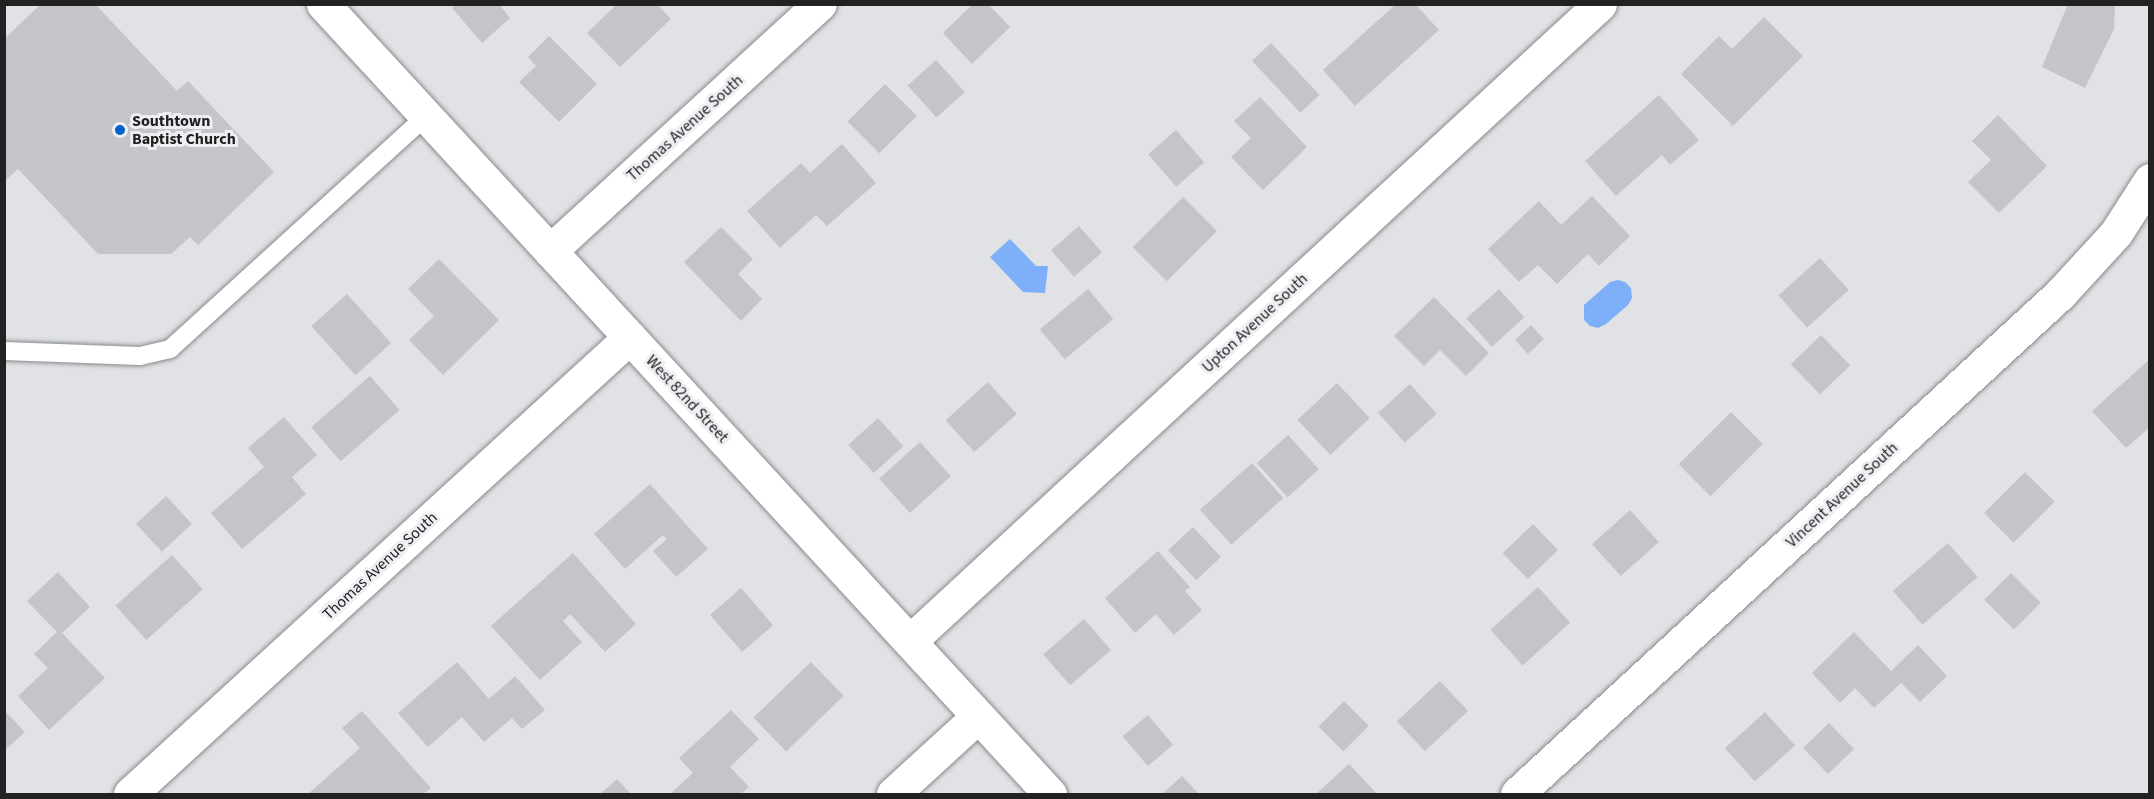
<!DOCTYPE html>
<style>
body{margin:0}
#map{position:relative;width:2154px;height:799px;overflow:hidden;background:#e0e2e5;font-family:"Source Sans 3",sans-serif}
div>[style]{position:absolute}
[style*='--x']{left:calc(var(--x)*1px);top:calc(var(--y)*1px);width:calc(var(--w)*1px);rotate:calc(var(--a)*1deg)}
.water>*{inset:0;background:#7db0f8}
.building>*{inset:0;background:#c3c5c8;transform-origin:0 0}
.roads{filter:drop-shadow(0 0 2px #898b8d) drop-shadow(0 0 2px #898b8d)}
.lane>*{height:18px;margin:-9px;padding:0 9px;transform-origin:9px;border-radius:9px;background:#fff}
.street>*{height:33px;margin:-16.5px;padding:0 16.5px;transform-origin:16.5px;border-radius:16.5px;background:#fff}
.dots>*{width:16px;height:16px;translate:-50% -50%;box-sizing:border-box;border:3px solid #edeff2;border-radius:50%}
span{translate:-50% -50%;white-space:nowrap;text-align:center;line-height:1.15;-webkit-text-stroke:6px #edeff2;paint-order:stroke}
.poi-label{font-size:16px;color:#222223;font-weight:700}
.left{translate:0 -50%;text-align:left}
.street-label{font-size:16px;color:#222223}
.frame{position:absolute;inset:0;border:6px solid #222223;pointer-events:none}
</style>
<div id="map">
<div class="water">
<div style="clip-path:polygon(1010px 239px,1036px 266px,1048px 266px,1045px 293px,1023px 292px,990px 257px)"></div>
<div style="clip-path:polygon(1618px 280px,1625px 282px,1631px 288px,1632px 298px,1628px 305px,1606px 324px,1598px 328px,1590px 326px,1584px 320px,1584px 305px,1610px 282px)"></div>
</div>
<div class="building">
<div style="clip-path:polygon(41px 4px,95px 4px,177px 91px,188px 81px,274px 172px,198px 245px,190px 237px,171px 254px,98px 254px,18px 169px,4px 182px,4px 39px)"></div>
<div style="clip-path:polygon(456px 4px,499px 4px,510px 18px,482px 43px,452px 8px)"></div>
<div style="clip-path:polygon(617px 4px,657px 4px,671px 19px,620px 67px,587px 33px)"></div>
<div style="clip-path:polygon(973px 4px,988px 4px,1010px 27px,972px 64px,943px 33px)"></div>
<div style="clip-path:polygon(1396px 4px,1415px 4px,1439px 30px,1355px 106px,1323px 70px)"></div>
<div style="clip-path:polygon(2068px 4px,2115px 4px,2114px 29px,2085px 88px,2042px 67px)"></div>
<div style="clip-path:polygon(1764px 17px,1803px 56px,1733px 126px,1681px 74px,1719px 36px,1732px 49px)"></div>
<div style="clip-path:polygon(549px 36px,597px 84px,559px 122px,519px 82px,536px 66px,528px 57px)"></div>
<div style="left:1271px;top:43px;width:71px;height:26px;rotate:47deg"></div>
<div style="left:936px;top:60px;width:43px;height:38px;rotate:48deg"></div>
<div style="left:885px;top:84px;width:45px;height:53px;rotate:45deg"></div>
<div style="clip-path:polygon(1659px 95px,1699px 140px,1670px 165px,1662px 155px,1616px 196px,1585px 161px)"></div>
<div style="clip-path:polygon(1260px 97px,1307px 147px,1263px 190px,1231px 157px,1251px 138px,1234px 121px)"></div>
<div style="clip-path:polygon(1998px 115px,2047px 166px,1999px 213px,1968px 182px,1991px 160px,1972px 141px)"></div>
<div style="left:1176px;top:130px;width:43px;height:37px;rotate:49deg"></div>
<div style="clip-path:polygon(842px 144px,876px 183px,827px 226px,816px 215px,780px 248px,747px 211px,801px 163px,810px 173px)"></div>
<div style="clip-path:polygon(1592px 196px,1630px 236px,1599px 266px,1588px 254px,1557px 284px,1538px 265px,1519px 282px,1488px 249px,1539px 201px,1561px 225px)"></div>
<div style="left:1183px;top:197px;width:48px;height:71px;rotate:45deg"></div>
<div style="left:1079px;top:226px;width:35px;height:37px;rotate:49deg"></div>
<div style="clip-path:polygon(721px 227px,753px 259px,738px 274px,762px 299px,741px 321px,684px 262px)"></div>
<div style="left:1820px;top:258px;width:43px;height:56px;rotate:48deg"></div>
<div style="clip-path:polygon(439px 259px,499px 320px,443px 375px,409px 340px,434px 316px,408px 289px)"></div>
<div style="left:1088px;top:289px;width:39px;height:63px;rotate:50deg"></div>
<div style="left:1499px;top:289px;width:38px;height:44px;rotate:48deg"></div>
<div style="left:347px;top:294px;width:66px;height:48px;rotate:48deg"></div>
<div style="clip-path:polygon(1434px 297px,1489px 353px,1466px 376px,1440px 350px,1424px 366px,1394px 336px)"></div>
<div style="left:1531px;top:325px;width:19px;height:22px;rotate:47deg"></div>
<div style="left:1821px;top:335px;width:42px;height:42px;rotate:46deg"></div>
<div style="clip-path:polygon(2150px 359px,2150px 427px,2126px 448px,2092px 411px)"></div>
<div style="left:370px;top:376px;width:45px;height:78px;rotate:49deg"></div>
<div style="left:988px;top:382px;width:43px;height:57px;rotate:48deg"></div>
<div style="left:1337px;top:383px;width:48px;height:54px;rotate:47deg"></div>
<div style="left:1410px;top:384px;width:40px;height:43px;rotate:48deg"></div>
<div style="left:1731px;top:412px;width:45px;height:74px;rotate:45deg"></div>
<div style="clip-path:polygon(284px 417px,317px 455px,292px 477px,306px 494px,242px 549px,211px 513px,264px 467px,248px 448px)"></div>
<div style="left:878px;top:418px;width:38px;height:40px;rotate:48deg"></div>
<div style="left:1288px;top:435px;width:46px;height:42px;rotate:48deg"></div>
<div style="left:920px;top:442px;width:46px;height:55px;rotate:48deg"></div>
<div style="left:1252px;top:463px;width:47px;height:70px;rotate:48deg"></div>
<div style="left:2025px;top:472px;width:42px;height:58px;rotate:45deg"></div>
<div style="clip-path:polygon(650px 484px,708px 549px,676px 577px,653px 551px,667px 539px,663px 535px,625px 569px,594px 534px)"></div>
<div style="left:166px;top:496px;width:38px;height:41px;rotate:47deg"></div>
<div style="left:1630px;top:510px;width:43px;height:51px;rotate:48deg"></div>
<div style="left:1533px;top:524px;width:36px;height:42px;rotate:46deg"></div>
<div style="left:1193px;top:527px;width:41px;height:34px;rotate:47deg"></div>
<div style="left:1948px;top:543px;width:45px;height:73px;rotate:49deg"></div>
<div style="clip-path:polygon(1158px 551px,1190px 587px,1185px 591px,1202px 610px,1174px 635px,1156px 614px,1135px 633px,1105px 598px)"></div>
<div style="clip-path:polygon(573px 553px,636px 624px,605px 652px,570px 614px,563px 621px,582px 642px,540px 680px,491px 626px)"></div>
<div style="left:172px;top:555px;width:46px;height:76px;rotate:48deg"></div>
<div style="clip-path:polygon(58px 572px,90px 607px,62px 633px,105px 678px,49px 730px,18px 696px,48px 668px,34px 654px,57px 632px,27px 601px)"></div>
<div style="left:2011px;top:573px;width:42px;height:38px;rotate:45deg"></div>
<div style="left:1538px;top:587px;width:48px;height:64px;rotate:48deg"></div>
<div style="left:741px;top:588px;width:49px;height:41px;rotate:49deg"></div>
<div style="left:1084px;top:619px;width:41px;height:54px;rotate:49deg"></div>
<div style="clip-path:polygon(1854px 632px,1891px 671px,1918px 645px,1947px 676px,1920px 702px,1901px 683px,1874px 708px,1855px 688px,1840px 703px,1812px 673px)"></div>
<div style="clip-path:polygon(457px 662px,489px 699px,515px 676px,545px 710px,522px 729px,512px 718px,484px 742px,462px 717px,428px 747px,398px 713px)"></div>
<div style="left:811px;top:662px;width:47px;height:80px;rotate:46deg"></div>
<div style="left:1440px;top:681px;width:41px;height:59px;rotate:47deg"></div>
<div style="left:1344px;top:701px;width:35px;height:36px;rotate:45deg"></div>
<div style="clip-path:polygon(4px 710px,25px 732px,4px 751px)"></div>
<div style="clip-path:polygon(731px 710px,759px 739px,730px 767px,749px 787px,741px 794px,670px 794px,693px 773px,679px 758px)"></div>
<div style="clip-path:polygon(362px 711px,431px 788px,423px 794px,308px 794px,360px 748px,342px 728px)"></div>
<div style="left:1765px;top:712px;width:45px;height:54px;rotate:48deg"></div>
<div style="left:1148px;top:715px;width:39px;height:33px;rotate:50deg"></div>
<div style="left:1829px;top:723px;width:36px;height:36px;rotate:46deg"></div>
<div style="clip-path:polygon(1349px 764px,1377px 794px,1316px 794px)"></div>
<div style="clip-path:polygon(1182px 776px,1199px 794px,1162px 794px)"></div>
<div style="clip-path:polygon(617px 779px,631px 794px,600px 794px)"></div>
</div>
<div class="roads">
<div class="lane">
<div style="--x:4;--y:351;--w:136;--a:2.1"></div>
<div style="--x:140;--y:356;--w:31;--a:-13"></div>
<div style="--x:170;--y:349;--w:346;--a:-42.3"></div>
</div>
<div class="street">
<div style="--x:323;--y:4;--w:1074;--a:47.38"></div>
<div style="--x:550;--y:251;--w:366;--a:-42.5"></div>
<div style="--x:910;--y:641;--w:939;--a:-42.71"></div>
<div style="--x:130;--y:794;--w:677;--a:-42.43"></div>
<div style="--x:893;--y:794;--w:115;--a:-42.5"></div>
<div style="--x:1517;--y:794;--w:738;--a:-42.64"></div>
<div style="--x:2060;--y:294;--w:83;--a:-47.4"></div>
<div style="--x:2116;--y:233;--w:63;--a:-57.3"></div>
</div>
</div>
<div class="dots">
<div style="left:120px;top:130px;background:#005ec6"></div>
</div>
<div class="poi-label">
<span class="left" style="left:132px;top:130px">Southtown<br>Baptist Church</span>
</div>
<div class="street-label">
<span style="left:685px;top:128px;rotate:-42deg">Thomas Avenue South</span>
<span style="left:1255px;top:323px;rotate:-43deg">Upton Avenue South</span>
<span style="left:687px;top:399px;rotate:47deg">West 82nd Street</span>
<span style="left:1842px;top:495px;rotate:-43deg">Vincent Avenue South</span>
<span style="left:380px;top:566px;rotate:-43deg">Thomas Avenue South</span>
</div>
<div class="frame"></div>
</div>
